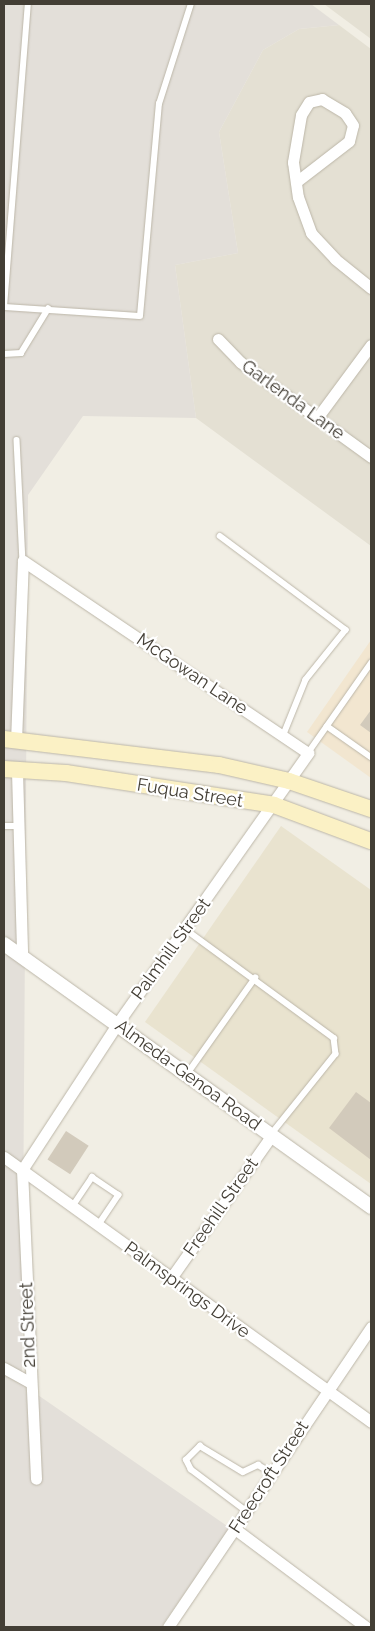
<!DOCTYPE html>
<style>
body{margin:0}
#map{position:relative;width:375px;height:1631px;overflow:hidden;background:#f1eee4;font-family:Raleway,sans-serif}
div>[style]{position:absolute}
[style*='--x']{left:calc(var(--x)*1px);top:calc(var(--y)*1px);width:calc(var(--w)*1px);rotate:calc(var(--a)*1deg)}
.residential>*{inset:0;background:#e4e0d3}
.commercial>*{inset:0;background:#f2e6d0}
.industrial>*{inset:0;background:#e3dfd9}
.education>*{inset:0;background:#e9e3cf}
.building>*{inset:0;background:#d2cabb;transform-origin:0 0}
.roads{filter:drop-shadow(0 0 1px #bcb6a8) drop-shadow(0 0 1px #bcb6a8)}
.service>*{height:5.5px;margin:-2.75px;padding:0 2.75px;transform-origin:2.75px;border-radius:2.75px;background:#fff}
.minor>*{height:11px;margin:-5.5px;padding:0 5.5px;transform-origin:5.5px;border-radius:5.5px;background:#fff}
.tertiary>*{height:14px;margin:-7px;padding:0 7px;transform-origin:7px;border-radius:7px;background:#fff}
.secondary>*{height:16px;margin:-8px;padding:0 8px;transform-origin:8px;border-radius:8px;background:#fbf1c5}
span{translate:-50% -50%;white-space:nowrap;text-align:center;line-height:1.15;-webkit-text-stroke:4.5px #fff;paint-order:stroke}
.street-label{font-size:18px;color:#433e35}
.frame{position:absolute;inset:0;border:5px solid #433e35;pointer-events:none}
</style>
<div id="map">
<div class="residential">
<div style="clip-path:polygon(324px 4px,371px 4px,371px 39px)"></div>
<div style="clip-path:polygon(339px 25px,371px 49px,371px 546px,196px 418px,175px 265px,238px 253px,219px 132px,263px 50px,299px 29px)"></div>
</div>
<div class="commercial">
<div style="clip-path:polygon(371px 640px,371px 778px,307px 732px)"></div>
</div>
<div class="industrial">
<div style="clip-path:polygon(4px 4px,311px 4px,339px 25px,299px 29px,263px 50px,219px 132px,238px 253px,175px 265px,196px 418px,83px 416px,28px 495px,22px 1384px,230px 1528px,161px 1627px,4px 1627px)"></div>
</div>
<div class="education">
<div style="clip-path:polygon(281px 826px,371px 890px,371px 1184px,145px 1022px)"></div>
</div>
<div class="building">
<div style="clip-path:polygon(371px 710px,371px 733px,360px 725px)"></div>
<div style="clip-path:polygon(356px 1092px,371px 1103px,371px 1160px,329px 1128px)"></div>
<div style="left:66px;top:1131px;width:27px;height:34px;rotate:33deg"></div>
</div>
<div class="roads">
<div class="service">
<div style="--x:4;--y:307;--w:136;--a:3.8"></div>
<div style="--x:140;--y:316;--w:213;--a:-84.9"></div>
<div style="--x:159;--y:104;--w:105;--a:-72.3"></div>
<div style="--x:4;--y:307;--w:304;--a:-85.5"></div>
<div style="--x:4;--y:354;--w:17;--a:-3"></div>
<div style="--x:21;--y:353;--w:52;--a:-58.5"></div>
<div style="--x:17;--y:440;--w:121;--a:87.2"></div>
<div style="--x:220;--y:536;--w:157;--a:36.7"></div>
<div style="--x:346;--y:630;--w:64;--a:128.7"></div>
<div style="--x:306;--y:680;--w:61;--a:112"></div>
<div style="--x:327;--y:726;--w:54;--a:35.2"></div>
<div style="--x:308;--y:753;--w:110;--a:-55"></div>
<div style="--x:4;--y:826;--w:13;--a:0"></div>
<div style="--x:185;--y:929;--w:185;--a:36.2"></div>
<div style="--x:334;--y:1038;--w:16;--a:83"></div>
<div style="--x:336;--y:1054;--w:104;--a:128.7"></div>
<div style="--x:187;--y:1074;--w:118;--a:-54.7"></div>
<div style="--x:72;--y:1207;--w:36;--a:-56"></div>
<div style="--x:92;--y:1177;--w:32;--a:34"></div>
<div style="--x:119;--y:1195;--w:37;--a:124"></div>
<div style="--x:247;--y:1512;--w:70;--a:-143.1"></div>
<div style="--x:191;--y:1470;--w:11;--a:-117"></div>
<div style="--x:186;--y:1460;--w:20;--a:-45"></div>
<div style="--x:200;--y:1446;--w:50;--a:31.2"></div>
<div style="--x:243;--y:1472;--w:17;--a:-25"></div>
<div style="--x:258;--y:1465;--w:16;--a:30"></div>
</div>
<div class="minor">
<div style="--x:296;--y:182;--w:67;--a:-37.7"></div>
<div style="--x:349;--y:141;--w:16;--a:-76"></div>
<div style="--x:353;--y:125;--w:14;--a:-124"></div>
<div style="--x:345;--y:113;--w:27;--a:-149"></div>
<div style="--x:322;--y:99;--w:13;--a:167"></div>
<div style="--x:309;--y:102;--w:15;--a:122"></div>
<div style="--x:301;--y:115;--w:48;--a:99.7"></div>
<div style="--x:293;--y:162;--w:35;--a:82"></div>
<div style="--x:298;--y:197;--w:38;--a:70"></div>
<div style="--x:311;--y:233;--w:35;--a:47"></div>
<div style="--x:335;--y:259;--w:46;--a:38.9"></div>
<div style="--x:218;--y:339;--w:32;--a:46"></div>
<div style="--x:240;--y:362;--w:162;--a:35.9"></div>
<div style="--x:317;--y:418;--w:91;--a:-53.5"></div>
<div style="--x:16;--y:741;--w:180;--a:-87.8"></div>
<div style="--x:17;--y:771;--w:184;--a:88.4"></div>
<div style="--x:4;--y:1157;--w:453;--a:35.8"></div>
<div style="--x:22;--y:1170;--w:174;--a:-56.9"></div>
<div style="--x:117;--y:1024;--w:332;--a:-54.8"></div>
<div style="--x:308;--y:753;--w:344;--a:-146"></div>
<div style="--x:22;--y:1170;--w:309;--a:87.4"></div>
<div style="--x:171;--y:1278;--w:174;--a:-54.8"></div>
<div style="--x:4;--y:1368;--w:31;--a:29"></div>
<div style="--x:235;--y:1529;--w:164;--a:36.8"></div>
<div style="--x:168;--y:1627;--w:362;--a:-55.9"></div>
</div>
<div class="tertiary">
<div style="--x:4;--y:944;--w:452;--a:35.6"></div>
</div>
<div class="secondary">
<div style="--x:4;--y:739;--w:217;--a:6.9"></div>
<div style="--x:219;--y:765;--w:72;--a:12.9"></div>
<div style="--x:289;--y:781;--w:87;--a:18.9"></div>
<div style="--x:4;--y:769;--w:62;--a:3.7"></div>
<div style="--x:66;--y:773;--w:210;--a:8.7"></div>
<div style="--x:274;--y:805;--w:103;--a:20.4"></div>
</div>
</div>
<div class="street-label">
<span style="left:293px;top:400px;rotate:36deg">Garlenda Lane</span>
<span style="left:192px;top:674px;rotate:34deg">McGowan Lane</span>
<span style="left:190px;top:793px;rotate:9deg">Fuqua Street</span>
<span style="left:171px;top:949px;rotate:-54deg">Palmhill Street</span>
<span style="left:188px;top:1075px;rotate:36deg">Almeda-Genoa Road</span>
<span style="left:221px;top:1207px;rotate:-55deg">Freehill Street</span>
<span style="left:187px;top:1290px;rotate:36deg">Palmsprings Drive</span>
<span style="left:28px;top:1325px;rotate:-92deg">2nd Street</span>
<span style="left:269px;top:1477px;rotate:-57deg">Freecroft Street</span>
</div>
<div class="frame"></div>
</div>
